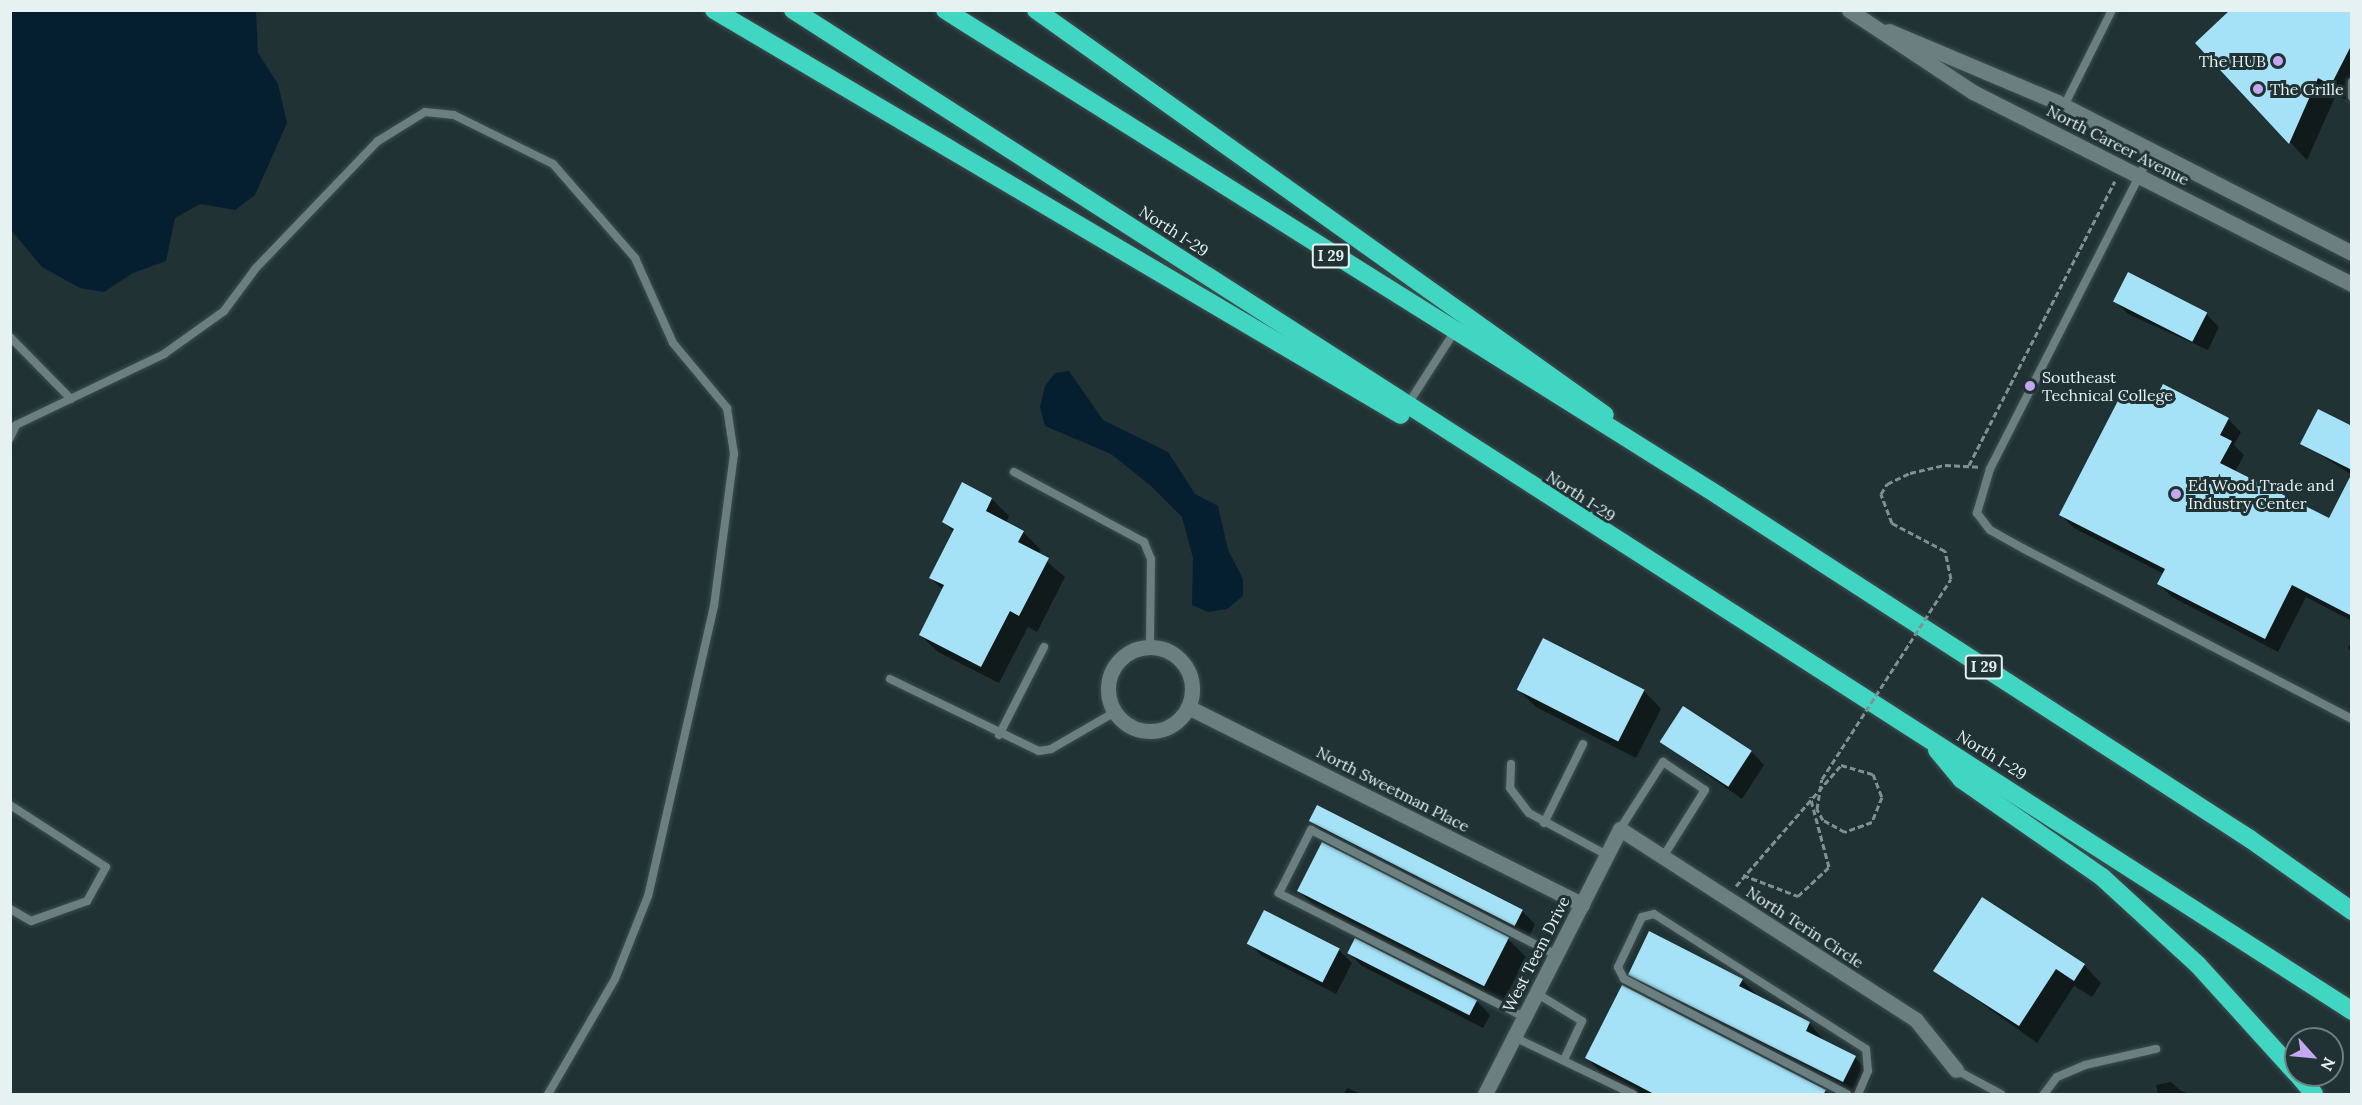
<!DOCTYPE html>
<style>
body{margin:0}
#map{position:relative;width:2362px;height:1105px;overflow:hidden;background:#203234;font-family:Lora,serif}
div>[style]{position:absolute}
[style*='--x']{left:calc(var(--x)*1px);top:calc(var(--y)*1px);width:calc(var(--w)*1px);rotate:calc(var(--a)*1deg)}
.water>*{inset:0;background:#051f30}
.shadow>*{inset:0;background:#0007}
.building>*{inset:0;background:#a5e2f8;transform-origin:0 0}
.path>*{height:3px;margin-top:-1.5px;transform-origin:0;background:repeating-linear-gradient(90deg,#829092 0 6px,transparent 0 9px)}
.roads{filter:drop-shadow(0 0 2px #3e4e4f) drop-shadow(0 0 2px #3e4e4f)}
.lane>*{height:8px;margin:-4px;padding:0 4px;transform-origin:4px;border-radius:4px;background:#6b7f81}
.street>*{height:15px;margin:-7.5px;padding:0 7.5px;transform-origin:7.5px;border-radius:7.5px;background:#6b7f81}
.street>.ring{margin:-7.5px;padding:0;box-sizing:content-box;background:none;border:15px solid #6b7f81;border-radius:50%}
.secondary>*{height:15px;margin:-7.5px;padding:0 7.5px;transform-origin:7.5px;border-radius:7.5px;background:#6b7f81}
.highway>*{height:18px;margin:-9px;padding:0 9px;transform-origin:9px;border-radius:9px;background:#41d6c2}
.path-bridge>*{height:3px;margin-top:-1.5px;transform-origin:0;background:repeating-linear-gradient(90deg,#829092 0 6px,transparent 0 9px)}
.dots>*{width:16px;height:16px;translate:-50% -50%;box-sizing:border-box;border:3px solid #203234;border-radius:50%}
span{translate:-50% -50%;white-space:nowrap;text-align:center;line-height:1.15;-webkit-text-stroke:6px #203234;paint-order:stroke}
.shield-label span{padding:2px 4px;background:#203234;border:2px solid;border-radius:4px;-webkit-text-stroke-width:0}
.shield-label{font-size:15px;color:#e6f1f2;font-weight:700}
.poi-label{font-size:16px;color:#e6f1f2}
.right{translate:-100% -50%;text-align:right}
.left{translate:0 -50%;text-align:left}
.street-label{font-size:16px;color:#e6f1f2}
.frame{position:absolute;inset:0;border:12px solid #e6f1f2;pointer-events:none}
.north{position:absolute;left:2284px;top:1027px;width:60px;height:60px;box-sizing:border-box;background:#203234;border:2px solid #6f7e80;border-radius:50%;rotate:117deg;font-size:16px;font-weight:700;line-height:24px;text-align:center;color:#e6f1f2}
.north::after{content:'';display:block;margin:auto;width:21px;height:27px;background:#c4a7f1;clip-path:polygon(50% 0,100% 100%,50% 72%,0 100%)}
</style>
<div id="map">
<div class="water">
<div style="clip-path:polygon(10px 11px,256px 11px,258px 53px,278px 84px,287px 123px,255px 195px,235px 210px,200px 204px,175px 218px,166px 261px,133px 273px,104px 292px,80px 288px,42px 267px,11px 230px)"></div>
<div style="clip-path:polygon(1069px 371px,1103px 420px,1168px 452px,1195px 494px,1218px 506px,1228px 550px,1243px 579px,1243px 596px,1227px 609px,1208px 612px,1192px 605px,1193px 558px,1182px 517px,1151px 486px,1111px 454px,1045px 426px,1040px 407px,1045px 386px,1055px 373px)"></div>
</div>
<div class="shadow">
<div style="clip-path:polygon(2224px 10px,2352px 10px,2352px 96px,2349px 101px,2336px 95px,2307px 160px,2197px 43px,2228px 14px)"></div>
<div style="clip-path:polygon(2115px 301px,2206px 314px,2219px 327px,2208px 350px,2128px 314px)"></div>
<div style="clip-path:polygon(2154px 406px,2228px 419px,2241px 432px,2234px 445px,2244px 455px,2235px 472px,2329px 520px,2352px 476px,2352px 621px,2306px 597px,2278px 652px,2172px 597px,2159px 584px,2164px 574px,2074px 528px,2061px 515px)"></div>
<div style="clip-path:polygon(2352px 428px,2352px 475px,2302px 443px)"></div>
<div style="clip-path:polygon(992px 499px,1009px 516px,1006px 523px,1023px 532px,1041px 550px,1038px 554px,1065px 577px,1037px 632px,1028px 627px,999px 683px,938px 652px,920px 635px,943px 590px,931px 578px,954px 532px,944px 522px)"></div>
<div style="clip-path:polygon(1543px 640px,1644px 691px,1661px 709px,1636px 758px,1536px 707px,1518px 690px)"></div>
<div style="clip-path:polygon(2352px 640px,2352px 652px,2348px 648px)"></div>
<div style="clip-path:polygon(1661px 742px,1751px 751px,1764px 765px,1742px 799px)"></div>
<div style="clip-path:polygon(1311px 820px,1522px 911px,1535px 924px,1528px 939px,1324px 834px)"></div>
<div style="clip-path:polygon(1299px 891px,1508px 939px,1526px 957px,1501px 1006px,1316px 908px)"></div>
<div style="clip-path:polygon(1355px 940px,1477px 1001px,1490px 1015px,1483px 1028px,1362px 966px,1349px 953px)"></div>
<div style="clip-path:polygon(1249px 943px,1339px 950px,1352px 963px,1336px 994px,1262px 956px)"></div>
<div style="clip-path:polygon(2084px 965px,2101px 983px,2092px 997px,2074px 986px,2037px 1043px,1935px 970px)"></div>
<div style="clip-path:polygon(1630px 973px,1742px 980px,1760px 998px,1810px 1024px,1826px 1043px,1855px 1058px,1873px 1075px,1863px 1094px,1847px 1094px,1647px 990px)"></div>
<div style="clip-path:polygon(1587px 1058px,1825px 1091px,1828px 1094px,1641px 1094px,1604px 1076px)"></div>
<div style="clip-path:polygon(2171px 1082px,2181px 1091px,2190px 1094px,2158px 1094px,2156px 1085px)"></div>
<div style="clip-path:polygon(1347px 1088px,1361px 1094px,1344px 1094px)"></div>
</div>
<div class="building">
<div style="clip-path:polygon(2230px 10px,2352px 10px,2352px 44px,2331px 85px,2318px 78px,2289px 144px,2195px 43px)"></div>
<div style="left:2128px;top:272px;width:89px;height:33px;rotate:27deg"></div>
<div style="clip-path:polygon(2163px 384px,2229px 418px,2220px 435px,2232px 441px,2220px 463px,2329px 518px,2352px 473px,2352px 616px,2292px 585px,2265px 639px,2157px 584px,2165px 569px,2059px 515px,2124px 389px,2153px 404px)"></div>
<div style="clip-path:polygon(2318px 409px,2352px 426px,2352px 470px,2300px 444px)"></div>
<div style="clip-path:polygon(962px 482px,992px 498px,986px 511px,1024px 531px,1018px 542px,1049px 558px,1019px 616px,1010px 611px,981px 667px,919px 635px,944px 585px,929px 578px,954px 529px,942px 522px)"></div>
<div style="left:1543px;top:638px;width:114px;height:58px;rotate:27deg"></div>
<div style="left:1683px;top:706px;width:82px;height:43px;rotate:33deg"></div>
<div style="left:1317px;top:805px;width:231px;height:18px;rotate:27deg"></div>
<div style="left:1322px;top:842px;width:210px;height:55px;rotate:27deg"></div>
<div style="clip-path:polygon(1982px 897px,2085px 964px,2074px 981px,2056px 969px,2019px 1026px,1933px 971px)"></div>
<div style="left:1264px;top:910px;width:85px;height:38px;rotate:27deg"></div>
<div style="clip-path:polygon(1649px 931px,1743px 979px,1739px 986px,1810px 1022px,1806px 1031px,1856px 1056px,1843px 1082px,1628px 975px)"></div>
<div style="left:1355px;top:938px;width:137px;height:17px;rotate:27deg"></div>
<div style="clip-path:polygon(1622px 985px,1826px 1090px,1823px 1095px,1656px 1095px,1585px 1058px)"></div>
</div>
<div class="path">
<div style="--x:1969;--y:465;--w:319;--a:-62.8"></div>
<div style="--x:1951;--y:579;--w:29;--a:-102"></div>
<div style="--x:1945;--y:551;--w:60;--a:-152.2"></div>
<div style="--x:1892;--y:523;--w:31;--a:-111"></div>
<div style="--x:1881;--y:494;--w:12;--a:-59"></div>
<div style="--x:1887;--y:484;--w:25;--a:-26"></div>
<div style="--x:1910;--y:473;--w:36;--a:-13"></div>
<div style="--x:1945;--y:465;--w:34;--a:3"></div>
<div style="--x:1743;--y:875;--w:59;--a:20.9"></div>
<div style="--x:1798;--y:896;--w:42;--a:-43.1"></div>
<div style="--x:1829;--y:867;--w:73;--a:-105"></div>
<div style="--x:1736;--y:886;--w:160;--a:-49"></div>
</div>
<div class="roads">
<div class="lane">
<div style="--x:2352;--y:82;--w:15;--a:90"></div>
<div style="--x:2064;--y:106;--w:107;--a:-63.4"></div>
<div style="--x:2152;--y:151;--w:357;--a:117"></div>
<div style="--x:1990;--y:469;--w:46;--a:106.5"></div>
<div style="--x:1977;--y:513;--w:21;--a:53"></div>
<div style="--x:1990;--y:530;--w:39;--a:29"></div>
<div style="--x:2024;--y:549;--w:369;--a:27.4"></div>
<div style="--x:10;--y:337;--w:87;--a:45.5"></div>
<div style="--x:1408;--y:404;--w:83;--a:-57.3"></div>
<div style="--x:10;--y:438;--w:14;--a:-65"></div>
<div style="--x:16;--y:425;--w:164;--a:-25.6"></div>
<div style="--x:164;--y:354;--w:74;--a:-35.6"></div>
<div style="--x:224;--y:311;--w:54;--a:-53.3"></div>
<div style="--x:256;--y:268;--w:176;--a:-46.2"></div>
<div style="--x:378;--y:141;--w:55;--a:-31.7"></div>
<div style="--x:425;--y:112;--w:29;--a:6"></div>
<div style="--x:454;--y:115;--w:110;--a:26.3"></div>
<div style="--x:553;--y:164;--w:125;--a:48.9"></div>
<div style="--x:635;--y:258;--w:93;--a:65.9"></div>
<div style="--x:673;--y:343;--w:85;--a:50.3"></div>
<div style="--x:727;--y:408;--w:47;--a:81.3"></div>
<div style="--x:734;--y:454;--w:153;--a:97.5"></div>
<div style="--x:714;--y:606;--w:297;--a:102.8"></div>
<div style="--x:648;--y:896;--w:89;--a:111.7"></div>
<div style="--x:615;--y:979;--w:133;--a:120.2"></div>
<div style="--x:1014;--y:472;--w:148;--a:28.3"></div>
<div style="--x:1144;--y:542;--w:18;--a:68"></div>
<div style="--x:1151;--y:559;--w:88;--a:90.7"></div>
<div style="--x:890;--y:679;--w:165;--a:25.8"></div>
<div style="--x:1039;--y:751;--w:12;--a:-9"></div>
<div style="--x:1051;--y:749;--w:74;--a:-30"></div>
<div style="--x:999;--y:735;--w:99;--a:-62.9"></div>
<div style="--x:1511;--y:764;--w:24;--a:92"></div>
<div style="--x:1510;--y:788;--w:31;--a:53"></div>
<div style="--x:1529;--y:813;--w:89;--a:28.3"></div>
<div style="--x:10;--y:805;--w:114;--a:32.9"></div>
<div style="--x:106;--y:867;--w:39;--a:119"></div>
<div style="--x:87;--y:901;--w:59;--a:160.3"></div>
<div style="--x:31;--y:921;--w:24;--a:-150"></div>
<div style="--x:1544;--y:823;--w:88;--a:-63.7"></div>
<div style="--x:1620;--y:829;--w:80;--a:-57.3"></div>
<div style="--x:1663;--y:762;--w:50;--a:33.7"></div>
<div style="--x:1705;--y:790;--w:79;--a:122.1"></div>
<div style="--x:1536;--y:993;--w:54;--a:31.3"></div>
<div style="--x:1582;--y:1021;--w:43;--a:114.8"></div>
<div style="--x:1524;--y:1017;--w:275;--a:-153.2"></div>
<div style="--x:1279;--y:893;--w:71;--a:-63.1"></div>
<div style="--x:1311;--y:830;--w:275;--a:27"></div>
<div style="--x:1514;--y:1037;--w:132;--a:25.6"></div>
<div style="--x:1956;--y:1070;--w:51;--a:28.1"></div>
<div style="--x:1847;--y:1094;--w:251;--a:-152.7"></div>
<div style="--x:1624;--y:979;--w:13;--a:-117"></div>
<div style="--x:1618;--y:967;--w:55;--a:-64.4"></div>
<div style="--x:1642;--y:917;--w:12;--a:-14"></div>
<div style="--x:1654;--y:914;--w:251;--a:32.5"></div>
<div style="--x:1866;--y:1049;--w:22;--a:85"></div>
<div style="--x:1868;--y:1071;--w:25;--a:113"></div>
<div style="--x:2044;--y:1094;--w:21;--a:-53"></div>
<div style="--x:2057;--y:1077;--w:30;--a:-23"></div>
<div style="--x:2085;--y:1065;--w:73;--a:-12.7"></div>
</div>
<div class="street">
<div class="ring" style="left:1108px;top:647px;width:69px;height:69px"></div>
<div style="--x:1188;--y:707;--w:441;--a:26.6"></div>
<div style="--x:1485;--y:1094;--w:297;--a:-63"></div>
<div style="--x:1620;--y:829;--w:352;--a:32.8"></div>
<div style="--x:1916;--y:1020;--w:64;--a:51.3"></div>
</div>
<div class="secondary">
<div style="--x:1849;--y:10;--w:149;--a:33.5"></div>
<div style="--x:1973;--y:92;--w:425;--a:26.9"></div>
<div style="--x:1889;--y:31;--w:182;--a:22.9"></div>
<div style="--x:2057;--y:102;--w:331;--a:27.1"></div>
</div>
<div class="highway">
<div style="--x:714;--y:10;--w:797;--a:30.52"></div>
<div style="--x:793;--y:10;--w:1853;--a:32.7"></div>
<div style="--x:945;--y:10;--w:914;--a:32.12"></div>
<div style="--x:1719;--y:496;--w:632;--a:32.86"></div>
<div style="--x:2250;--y:839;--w:125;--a:35.2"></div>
<div style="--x:1036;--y:10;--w:698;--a:35.44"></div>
<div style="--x:1937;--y:750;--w:38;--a:50"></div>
<div style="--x:1961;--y:779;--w:172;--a:34.8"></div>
<div style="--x:2102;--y:877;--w:130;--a:42.5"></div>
<div style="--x:2198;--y:965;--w:146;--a:47.8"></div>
<div style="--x:2298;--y:1075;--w:25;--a:50"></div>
</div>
</div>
<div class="path-bridge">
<div style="--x:1841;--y:765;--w:33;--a:16"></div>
<div style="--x:1873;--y:774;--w:25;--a:69"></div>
<div style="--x:1882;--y:797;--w:27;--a:112"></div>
<div style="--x:1872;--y:822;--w:29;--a:160"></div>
<div style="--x:1845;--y:832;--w:25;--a:-151"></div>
<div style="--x:1823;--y:820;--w:13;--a:-119"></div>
<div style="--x:1817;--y:809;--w:30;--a:-81"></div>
<div style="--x:1822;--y:779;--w:238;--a:-57.2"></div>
</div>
<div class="dots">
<div style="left:2278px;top:61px;background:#c4a7f1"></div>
<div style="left:2258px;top:89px;background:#c4a7f1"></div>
<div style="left:2030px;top:386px;background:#c4a7f1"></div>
<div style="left:2176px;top:494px;background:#c4a7f1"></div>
</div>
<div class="shield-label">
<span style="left:1331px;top:256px">I 29</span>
<span style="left:1984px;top:667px">I 29</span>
</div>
<div class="poi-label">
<span class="right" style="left:2266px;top:61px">The HUB</span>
<span class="left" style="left:2270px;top:89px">The Grille</span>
<span class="left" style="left:2042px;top:386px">Southeast<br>Technical College</span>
<span class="left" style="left:2188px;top:494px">Ed Wood Trade and<br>Industry Center</span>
</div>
<div class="street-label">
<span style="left:2118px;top:145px;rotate:27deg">North Career Avenue</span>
<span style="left:1174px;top:231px;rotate:33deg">North I-29</span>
<span style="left:1581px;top:496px;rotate:33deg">North I-29</span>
<span style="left:1992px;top:755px;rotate:32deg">North I-29</span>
<span style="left:1393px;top:789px;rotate:27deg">North Sweetman Place</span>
<span style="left:1805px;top:927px;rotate:33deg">North Terin Circle</span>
<span style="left:1536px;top:954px;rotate:-63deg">West Teem Drive</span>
</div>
<div class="frame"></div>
<div class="north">N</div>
</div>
